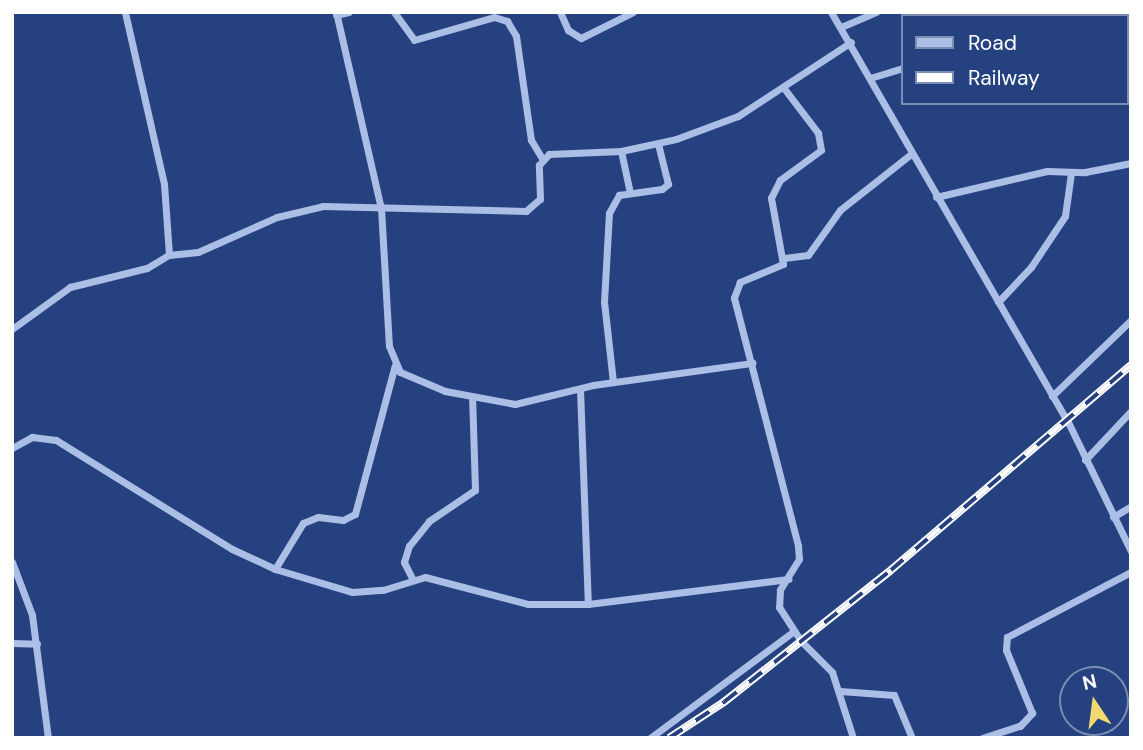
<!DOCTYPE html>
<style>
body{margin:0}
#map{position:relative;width:1143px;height:750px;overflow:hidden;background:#254180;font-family:"DM Sans",sans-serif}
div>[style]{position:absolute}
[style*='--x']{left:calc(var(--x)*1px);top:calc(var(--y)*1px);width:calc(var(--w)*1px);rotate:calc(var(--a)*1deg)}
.minor>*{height:7px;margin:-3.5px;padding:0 3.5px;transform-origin:3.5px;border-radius:3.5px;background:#abbfe6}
.rail>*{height:8px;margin-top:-4px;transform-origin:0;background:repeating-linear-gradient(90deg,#254180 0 16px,#fff 0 32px);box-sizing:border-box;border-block:2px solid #fff}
span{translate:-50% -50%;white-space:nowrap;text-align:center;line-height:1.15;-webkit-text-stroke:6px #254180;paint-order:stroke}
.frame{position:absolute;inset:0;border:14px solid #fff;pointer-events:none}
.legend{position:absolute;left:901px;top:14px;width:228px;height:91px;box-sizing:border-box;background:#254180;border:2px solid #7c8db3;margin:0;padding:9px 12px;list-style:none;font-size:21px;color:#fff}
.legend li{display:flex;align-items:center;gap:14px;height:35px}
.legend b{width:35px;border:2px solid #7c8db3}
.north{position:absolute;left:1059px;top:666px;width:70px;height:70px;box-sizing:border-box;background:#254180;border:2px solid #7c8db3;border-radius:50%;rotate:347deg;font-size:19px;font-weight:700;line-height:28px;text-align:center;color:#fff}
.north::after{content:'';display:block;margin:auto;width:24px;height:32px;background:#f0da6f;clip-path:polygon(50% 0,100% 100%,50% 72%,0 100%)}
</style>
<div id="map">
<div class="minor">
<div style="--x:336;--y:12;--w:201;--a:77.1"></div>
<div style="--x:381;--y:208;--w:138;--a:86.7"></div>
<div style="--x:389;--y:346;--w:28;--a:67"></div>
<div style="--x:400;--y:372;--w:49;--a:22.9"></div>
<div style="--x:445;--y:391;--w:71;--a:10.5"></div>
<div style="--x:515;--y:404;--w:80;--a:-13.7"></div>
<div style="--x:593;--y:385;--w:161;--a:-7.9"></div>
<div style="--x:394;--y:12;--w:34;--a:54"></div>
<div style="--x:414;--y:40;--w:83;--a:-16"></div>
<div style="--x:494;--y:17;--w:14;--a:17"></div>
<div style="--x:507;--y:21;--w:17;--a:59"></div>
<div style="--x:516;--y:36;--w:105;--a:81.8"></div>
<div style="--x:531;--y:140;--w:21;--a:59"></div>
<div style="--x:560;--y:12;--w:20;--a:66"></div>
<div style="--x:568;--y:30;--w:15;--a:32"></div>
<div style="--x:581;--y:38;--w:58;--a:-26.6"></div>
<div style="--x:831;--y:12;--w:474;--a:60"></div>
<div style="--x:1068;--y:422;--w:144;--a:64"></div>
<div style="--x:1012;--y:12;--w:4;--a:90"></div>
<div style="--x:336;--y:15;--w:13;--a:-13"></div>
<div style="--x:841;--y:27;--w:38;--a:-23"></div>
<div style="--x:1127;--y:41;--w:4;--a:0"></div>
<div style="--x:870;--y:78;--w:34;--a:-17"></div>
<div style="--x:783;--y:87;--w:58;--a:52.7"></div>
<div style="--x:818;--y:133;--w:17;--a:80"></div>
<div style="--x:821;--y:150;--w:51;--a:143.8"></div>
<div style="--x:780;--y:180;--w:20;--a:117"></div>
<div style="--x:771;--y:198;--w:67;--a:79.7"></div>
<div style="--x:783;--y:264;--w:47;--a:157.3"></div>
<div style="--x:740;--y:282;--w:17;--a:111"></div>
<div style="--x:734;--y:298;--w:256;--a:75.5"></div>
<div style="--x:798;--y:546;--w:13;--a:86"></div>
<div style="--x:799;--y:559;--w:36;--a:122"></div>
<div style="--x:780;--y:590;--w:17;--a:93"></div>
<div style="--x:779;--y:607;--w:40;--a:57.1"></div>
<div style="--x:801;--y:641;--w:44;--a:45"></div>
<div style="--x:832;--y:672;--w:69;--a:72.3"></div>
<div style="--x:621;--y:151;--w:43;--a:77.9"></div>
<div style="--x:936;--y:197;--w:114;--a:-13.2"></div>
<div style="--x:1047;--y:171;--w:38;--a:2"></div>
<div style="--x:1085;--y:172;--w:47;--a:-11.1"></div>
<div style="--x:169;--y:255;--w:29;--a:-6"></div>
<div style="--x:198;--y:252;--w:86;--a:-23.9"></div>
<div style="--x:277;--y:217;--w:47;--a:-13.4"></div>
<div style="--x:323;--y:206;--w:203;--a:1.4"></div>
<div style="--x:526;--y:211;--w:18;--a:-41"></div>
<div style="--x:540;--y:199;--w:34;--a:-92"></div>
<div style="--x:539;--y:165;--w:15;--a:-48"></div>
<div style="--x:549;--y:154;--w:72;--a:-2.4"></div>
<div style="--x:621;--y:151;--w:56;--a:-12.3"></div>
<div style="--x:676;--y:139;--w:66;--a:-20.4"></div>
<div style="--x:738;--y:116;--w:135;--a:-33.2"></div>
<div style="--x:784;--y:258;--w:24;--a:-7"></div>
<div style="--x:808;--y:255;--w:55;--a:-54.6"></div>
<div style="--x:840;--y:210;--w:90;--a:-38.3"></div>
<div style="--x:998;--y:302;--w:48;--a:-46.7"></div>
<div style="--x:1031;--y:267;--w:61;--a:-56.3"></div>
<div style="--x:1065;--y:216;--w:43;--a:-82.1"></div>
<div style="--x:12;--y:329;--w:72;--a:-35.9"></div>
<div style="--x:70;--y:287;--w:79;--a:-13.9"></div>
<div style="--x:147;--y:268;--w:26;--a:-31"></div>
<div style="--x:169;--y:255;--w:71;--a:-94"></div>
<div style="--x:164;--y:184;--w:176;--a:-102.8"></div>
<div style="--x:613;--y:382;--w:81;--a:-96.4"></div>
<div style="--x:604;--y:302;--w:89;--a:-86.8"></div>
<div style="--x:609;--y:213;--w:21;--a:-61"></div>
<div style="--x:619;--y:195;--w:43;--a:-7.9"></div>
<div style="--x:662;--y:189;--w:8;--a:-40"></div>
<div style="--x:668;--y:184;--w:41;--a:-104"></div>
<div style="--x:580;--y:389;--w:215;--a:87.9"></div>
<div style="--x:1052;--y:396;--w:110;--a:-43.9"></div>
<div style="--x:12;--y:448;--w:23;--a:-29"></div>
<div style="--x:32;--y:437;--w:24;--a:7"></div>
<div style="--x:56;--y:440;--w:207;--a:31.8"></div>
<div style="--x:232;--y:549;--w:47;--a:24.9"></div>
<div style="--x:275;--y:569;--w:80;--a:16.6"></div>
<div style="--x:352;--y:592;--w:31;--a:-4"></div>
<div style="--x:383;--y:590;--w:44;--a:-17.2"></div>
<div style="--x:425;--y:577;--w:106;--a:14.7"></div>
<div style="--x:528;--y:604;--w:60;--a:0"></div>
<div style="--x:588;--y:604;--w:202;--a:-7.1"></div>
<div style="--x:1085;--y:460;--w:67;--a:-46.8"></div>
<div style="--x:1113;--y:517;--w:21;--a:-31"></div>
<div style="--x:12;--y:562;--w:57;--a:69.3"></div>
<div style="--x:32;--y:615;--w:124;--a:82.6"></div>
<div style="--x:275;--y:569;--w:54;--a:-58.7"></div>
<div style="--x:303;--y:523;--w:16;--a:-22"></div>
<div style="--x:318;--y:517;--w:25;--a:7"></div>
<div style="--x:343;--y:520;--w:13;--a:-27"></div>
<div style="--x:355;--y:514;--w:154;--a:-75"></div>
<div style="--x:413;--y:580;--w:20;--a:-117"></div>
<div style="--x:404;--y:562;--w:17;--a:-73"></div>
<div style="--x:409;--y:546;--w:32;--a:-51"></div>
<div style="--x:429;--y:521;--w:55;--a:-34"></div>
<div style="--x:475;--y:490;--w:93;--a:-91.8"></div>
<div style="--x:12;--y:643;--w:25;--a:2"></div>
<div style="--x:840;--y:691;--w:54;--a:4.2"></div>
<div style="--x:894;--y:695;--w:47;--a:67.3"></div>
<div style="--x:650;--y:738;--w:179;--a:-36.6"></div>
<div style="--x:982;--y:738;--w:40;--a:-18"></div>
<div style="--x:1020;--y:726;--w:18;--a:-47"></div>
<div style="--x:1032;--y:713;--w:68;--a:-112.4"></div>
<div style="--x:1006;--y:650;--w:13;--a:-86"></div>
<div style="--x:1007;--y:637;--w:140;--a:-27.7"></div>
</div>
<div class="rail">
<div style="--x:669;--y:738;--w:66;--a:-33.2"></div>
<div style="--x:724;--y:702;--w:213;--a:-38.3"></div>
<div style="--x:891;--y:570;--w:316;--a:-40.5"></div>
</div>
<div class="frame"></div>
<ul class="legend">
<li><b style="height:9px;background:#abbfe6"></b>Road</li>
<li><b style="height:9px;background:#fff"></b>Railway</li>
</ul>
<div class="north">N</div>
</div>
